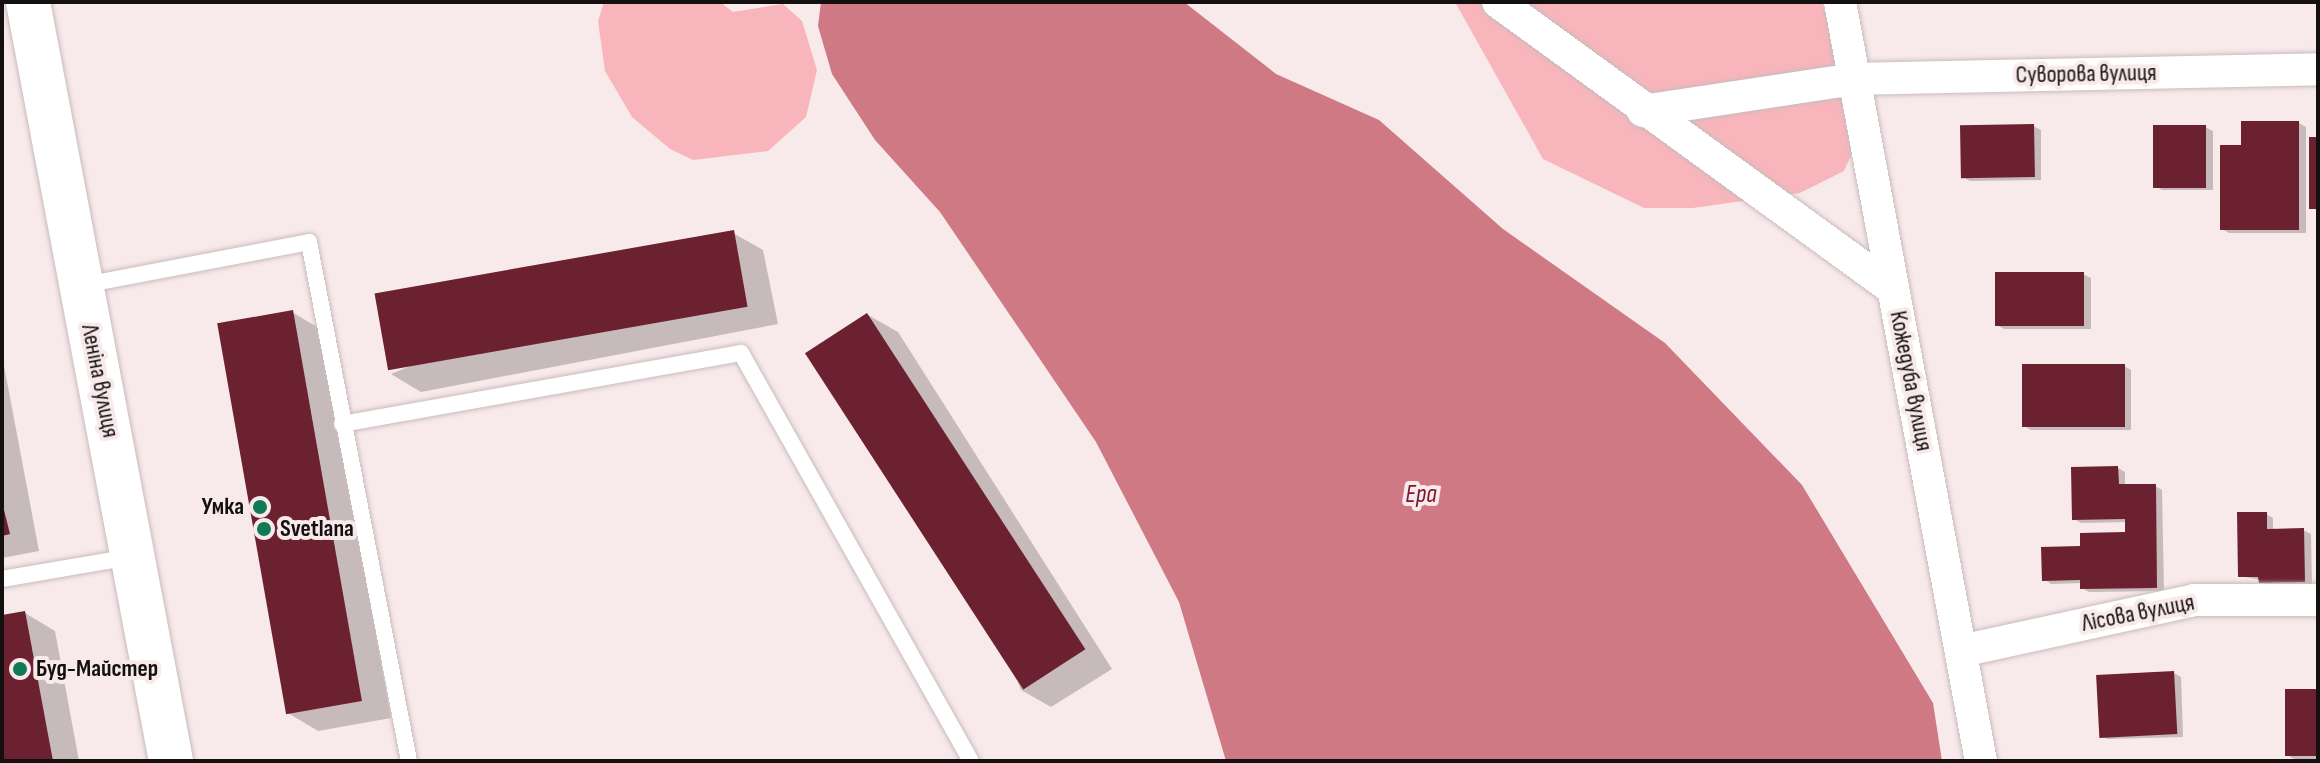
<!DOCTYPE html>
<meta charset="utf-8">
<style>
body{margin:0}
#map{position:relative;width:2320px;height:763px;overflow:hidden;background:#f8e9ea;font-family:"Sofia Sans Condensed",sans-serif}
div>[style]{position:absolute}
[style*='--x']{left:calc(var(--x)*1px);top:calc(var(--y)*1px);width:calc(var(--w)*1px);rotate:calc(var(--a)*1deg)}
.green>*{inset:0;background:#f8b6bc}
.water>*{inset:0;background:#ce7983}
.shadow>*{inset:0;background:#0003}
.building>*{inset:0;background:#6c2130;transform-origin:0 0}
.roads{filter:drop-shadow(0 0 2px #c9bbbc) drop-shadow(0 0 2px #c9bbbc)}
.service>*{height:16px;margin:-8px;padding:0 8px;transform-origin:8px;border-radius:8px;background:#fff}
.minor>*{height:32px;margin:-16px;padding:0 16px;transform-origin:16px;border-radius:16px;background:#fff}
.secondary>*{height:44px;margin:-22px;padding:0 22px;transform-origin:22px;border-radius:22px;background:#fff}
.dots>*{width:22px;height:22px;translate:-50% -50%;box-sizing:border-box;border:4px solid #f8e9ea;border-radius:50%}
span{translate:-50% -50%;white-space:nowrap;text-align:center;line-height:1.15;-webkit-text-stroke:8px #f8e9ea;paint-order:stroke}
.street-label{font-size:24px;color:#141010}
.poi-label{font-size:24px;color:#141010;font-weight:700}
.right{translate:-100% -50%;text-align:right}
.left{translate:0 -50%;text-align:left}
.water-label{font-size:26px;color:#7c1530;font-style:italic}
.frame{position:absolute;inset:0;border:4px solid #141010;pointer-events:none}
</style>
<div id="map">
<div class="green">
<div style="clip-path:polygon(604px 2px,720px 2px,733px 12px,783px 4px,802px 21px,817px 70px,806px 117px,768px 151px,693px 160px,670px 149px,632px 117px,605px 71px,598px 21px)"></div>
<div style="clip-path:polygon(1455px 2px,1821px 2px,1854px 79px,1864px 127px,1844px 171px,1800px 193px,1693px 208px,1644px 208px,1543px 159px)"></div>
</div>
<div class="water">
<div style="clip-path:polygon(821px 2px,1184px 2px,1276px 74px,1379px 120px,1503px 229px,1665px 343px,1802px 485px,1933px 703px,1942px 761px,1226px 761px,1179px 602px,1096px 442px,940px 212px,875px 140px,832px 74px,818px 26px)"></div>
</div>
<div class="shadow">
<div style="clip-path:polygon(2299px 123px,2306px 127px,2306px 233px,2229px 233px,2222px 229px,2243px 147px)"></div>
<div style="clip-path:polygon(2033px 126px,2041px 130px,2041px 180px,1970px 181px,1963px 177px)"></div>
<div style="clip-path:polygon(2205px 127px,2213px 131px,2213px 190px,2162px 190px,2155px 186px)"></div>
<div style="clip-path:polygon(733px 233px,763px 250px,778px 324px,421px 392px,391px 374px)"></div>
<div style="clip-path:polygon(2083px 274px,2091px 278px,2091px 329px,2004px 329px,1997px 325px)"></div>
<div style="clip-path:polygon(292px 312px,322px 330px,391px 718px,318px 731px,288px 713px)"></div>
<div style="clip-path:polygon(868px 315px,898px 332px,1112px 669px,1051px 707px,1021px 690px)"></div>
<div style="clip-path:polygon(2px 355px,39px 551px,2px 558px)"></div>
<div style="clip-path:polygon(2124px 366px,2131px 370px,2131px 430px,2031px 430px,2024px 426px)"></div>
<div style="clip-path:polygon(2118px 468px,2125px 472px,2125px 486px,2155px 486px,2162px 490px,2164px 591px,2089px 592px,2082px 588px,2082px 583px,2051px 584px,2044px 579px,2082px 548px,2127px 534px,2127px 522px,2081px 523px,2074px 519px)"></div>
<div style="clip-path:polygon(2266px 514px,2273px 518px,2273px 531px,2303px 530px,2311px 534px,2312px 585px,2268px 586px,2261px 580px,2240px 576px)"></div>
<div style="clip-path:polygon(25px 613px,55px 631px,79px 761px,2px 761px,2px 617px)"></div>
<div style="clip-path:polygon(2174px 673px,2181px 677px,2183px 737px,2107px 739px,2100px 735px)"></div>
<div style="clip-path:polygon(2318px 691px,2318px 759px,2294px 759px,2287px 755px)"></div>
</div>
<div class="building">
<div style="clip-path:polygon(2241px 121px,2299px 121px,2299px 230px,2220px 230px,2220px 145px,2241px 145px)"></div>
<div style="left:2034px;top:124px;width:53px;height:74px;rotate:89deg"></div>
<div style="left:2153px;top:125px;width:53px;height:63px"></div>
<div style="left:2309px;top:137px;width:9px;height:72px"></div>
<div style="left:734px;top:230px;width:78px;height:365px;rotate:80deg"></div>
<div style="left:1995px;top:272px;width:89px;height:54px"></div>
<div style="left:293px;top:310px;width:397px;height:77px;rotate:80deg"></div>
<div style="left:867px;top:313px;width:401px;height:74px;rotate:57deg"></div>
<div style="left:2022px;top:364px;width:103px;height:63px"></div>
<div style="clip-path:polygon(2118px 466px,2119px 484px,2156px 484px,2157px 588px,2080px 589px,2080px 580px,2042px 581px,2041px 547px,2080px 546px,2080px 533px,2125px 532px,2125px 519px,2072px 520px,2071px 467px)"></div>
<div style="clip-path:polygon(2px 502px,10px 534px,2px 536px)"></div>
<div style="clip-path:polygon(2237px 512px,2267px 512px,2267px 529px,2304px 528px,2305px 582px,2259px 583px,2258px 577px,2238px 577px)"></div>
<div style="clip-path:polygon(25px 611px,53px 761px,2px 761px,2px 615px)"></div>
<div style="left:2174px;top:671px;width:63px;height:78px;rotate:87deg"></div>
<div style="left:2285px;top:689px;width:33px;height:67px"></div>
</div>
<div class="roads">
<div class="service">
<div style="--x:84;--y:285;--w:229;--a:-10.8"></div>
<div style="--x:309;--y:242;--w:529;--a:79.09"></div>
<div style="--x:342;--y:424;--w:405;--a:-10.1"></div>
<div style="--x:741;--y:353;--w:468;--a:60.6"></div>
<div style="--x:2;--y:579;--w:131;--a:-9.7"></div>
</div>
<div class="minor">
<div style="--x:1498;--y:2;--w:488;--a:36"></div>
<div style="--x:1840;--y:2;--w:772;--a:79.48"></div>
<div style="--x:1643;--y:111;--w:213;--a:-8.6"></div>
<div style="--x:1854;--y:79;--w:464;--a:-1.2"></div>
<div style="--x:1961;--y:651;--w:239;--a:-12.3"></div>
<div style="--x:2194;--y:600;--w:124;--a:0"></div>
</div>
<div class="secondary">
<div style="--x:28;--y:2;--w:772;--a:79.33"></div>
</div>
</div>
<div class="dots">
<div style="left:260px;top:507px;background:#107a55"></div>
<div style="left:264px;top:529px;background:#107a55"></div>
<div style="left:20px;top:669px;background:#107a55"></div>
</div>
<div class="street-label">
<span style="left:2086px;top:74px;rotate:-1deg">Суворова вулиця</span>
<span style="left:100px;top:381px;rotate:79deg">Леніна вулиця</span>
<span style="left:1911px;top:381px;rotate:79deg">Кожедуба вулиця</span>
<span style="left:2138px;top:613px;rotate:-11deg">Лісова вулиця</span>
</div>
<div class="poi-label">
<span class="right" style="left:244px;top:507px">Умка</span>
<span class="left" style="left:280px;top:529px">Svetlana</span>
<span class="left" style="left:36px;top:669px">Буд-Майстер</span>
</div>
<div class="water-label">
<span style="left:1421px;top:495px">Ера</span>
</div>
<div class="frame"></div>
</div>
